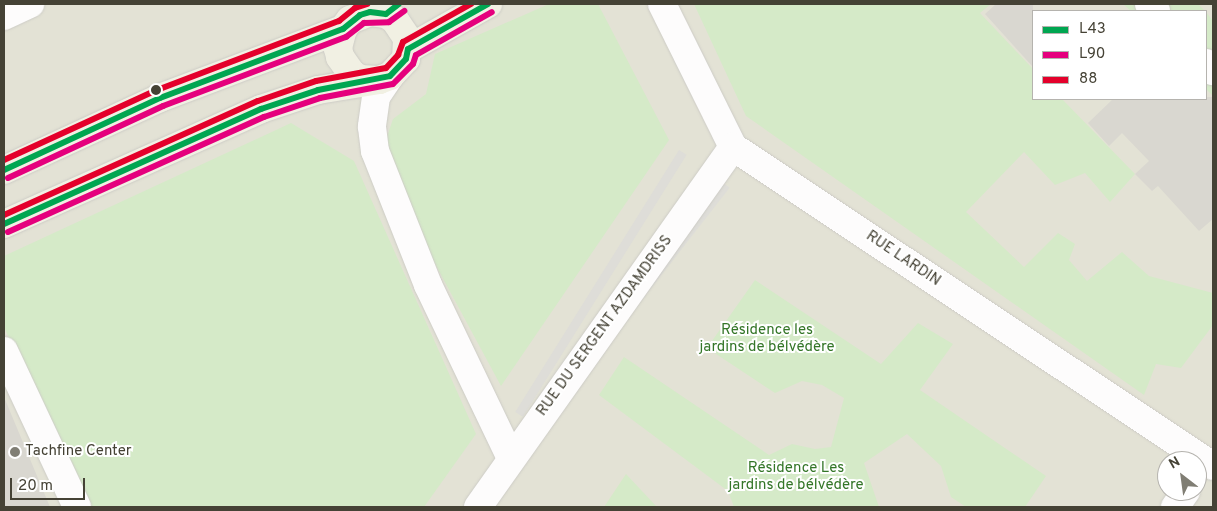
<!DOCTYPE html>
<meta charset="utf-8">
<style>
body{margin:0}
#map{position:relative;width:1217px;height:511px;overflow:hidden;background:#efeee8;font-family:Overpass,sans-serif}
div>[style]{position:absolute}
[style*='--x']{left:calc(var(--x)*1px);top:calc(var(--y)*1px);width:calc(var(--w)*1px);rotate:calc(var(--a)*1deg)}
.residential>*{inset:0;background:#e3e2d5}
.green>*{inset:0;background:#d5eac8}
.parking>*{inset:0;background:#deddd8;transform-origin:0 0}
.building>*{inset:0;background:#d9d7d0}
.roads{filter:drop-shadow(0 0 1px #cdccc6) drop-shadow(0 0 1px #cdccc6)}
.minor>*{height:28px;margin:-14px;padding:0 14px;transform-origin:14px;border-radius:14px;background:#fdfcfc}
.major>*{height:28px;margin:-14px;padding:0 14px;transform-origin:14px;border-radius:14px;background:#f1f0e3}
.bus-1>*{height:6px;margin:-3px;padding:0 3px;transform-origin:3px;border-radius:3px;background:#00a651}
.bus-2>*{height:6px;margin:-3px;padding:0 3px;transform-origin:3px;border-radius:3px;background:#e5007d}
.bus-3>*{height:6px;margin:-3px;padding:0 3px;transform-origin:3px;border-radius:3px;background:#e4002b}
.dots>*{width:14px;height:14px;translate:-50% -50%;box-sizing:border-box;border:2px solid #fff;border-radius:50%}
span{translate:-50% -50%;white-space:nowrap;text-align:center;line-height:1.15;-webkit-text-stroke:4px #fff;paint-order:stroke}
.street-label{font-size:15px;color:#454235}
.park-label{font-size:15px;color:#347628}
.poi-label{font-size:15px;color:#454235}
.left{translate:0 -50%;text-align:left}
.frame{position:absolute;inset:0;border:5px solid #454235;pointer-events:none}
.legend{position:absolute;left:1032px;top:10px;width:175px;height:90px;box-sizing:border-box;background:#fff;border:1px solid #b5b3ae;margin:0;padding:6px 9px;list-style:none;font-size:15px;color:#454235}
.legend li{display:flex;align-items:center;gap:10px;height:25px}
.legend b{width:25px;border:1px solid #b5b3ae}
.north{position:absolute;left:1157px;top:451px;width:50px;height:50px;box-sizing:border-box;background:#fff;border:1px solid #b5b3ae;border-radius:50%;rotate:330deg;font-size:14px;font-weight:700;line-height:20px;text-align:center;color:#454235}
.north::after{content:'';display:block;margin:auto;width:18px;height:22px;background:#807e74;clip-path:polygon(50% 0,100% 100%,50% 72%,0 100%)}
.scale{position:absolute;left:10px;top:478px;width:75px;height:22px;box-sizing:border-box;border:2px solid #454235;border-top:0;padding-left:6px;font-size:15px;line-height:18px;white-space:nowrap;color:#454235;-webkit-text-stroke:4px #fff;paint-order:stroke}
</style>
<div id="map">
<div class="residential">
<div style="clip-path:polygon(evenodd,4px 4px,1213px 4px,1213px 507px,4px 507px,4px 4px,1033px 11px,1206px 11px,1206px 99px,1033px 99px,1033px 11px,4px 4px,1167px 461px,1197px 461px,1197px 491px,1167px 491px,1167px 461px)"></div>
</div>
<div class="green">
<div style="clip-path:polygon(549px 4px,598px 4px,669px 140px,501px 386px,379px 160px,393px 119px,426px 94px,435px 54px)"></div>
<div style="clip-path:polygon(694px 4px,991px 4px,980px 13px,1033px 69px,1033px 99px,1062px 99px,1135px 174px,1110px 202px,1085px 173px,1055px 185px,1024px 152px,966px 212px,1024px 267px,1058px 233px,1075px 244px,1069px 260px,1087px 281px,1122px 252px,1149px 276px,1213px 293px,1213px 325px,1181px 368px,1156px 364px,1144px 395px,746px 116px)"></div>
<div style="clip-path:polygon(1123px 4px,1198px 4px,1205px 11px,1131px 11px)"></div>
<div style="clip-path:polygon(1206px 12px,1213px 21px,1213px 96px,1206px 89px)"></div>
<div style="clip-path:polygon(291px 123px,354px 161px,476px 434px,424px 507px,89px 507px,4px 327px,4px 256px)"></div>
<div style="clip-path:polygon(755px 280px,881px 364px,918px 323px,953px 344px,920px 390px,1046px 476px,1025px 507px,966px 507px,951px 497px,941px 466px,907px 434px,864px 463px,879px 507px,734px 507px,728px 491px,599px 395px,624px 357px,769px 455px,792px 444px,815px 449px,831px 447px,844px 398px,822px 385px,802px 381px,775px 393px,707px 348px)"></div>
<div style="clip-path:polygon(626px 474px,657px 507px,658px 507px,604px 507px)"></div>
</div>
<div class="parking">
<div style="left:679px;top:150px;width:9px;height:309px;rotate:32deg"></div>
<div style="left:717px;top:178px;width:16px;height:401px;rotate:38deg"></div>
</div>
<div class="building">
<div style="clip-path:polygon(996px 4px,1033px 4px,1033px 67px,985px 14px)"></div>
<div style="clip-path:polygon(1213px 97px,1213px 219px,1199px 231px,1158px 186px,1152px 191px,1135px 174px,1149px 161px,1122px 133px,1109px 146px,1088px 123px,1113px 99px)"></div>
<div style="clip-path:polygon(4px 397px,50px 507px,4px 507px)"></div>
</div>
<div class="roads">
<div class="minor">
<div style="--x:662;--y:4;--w:160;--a:63.6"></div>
<div style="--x:733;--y:147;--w:576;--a:33.61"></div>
<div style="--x:1149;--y:4;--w:10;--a:45"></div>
<div style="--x:4;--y:16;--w:29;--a:-25"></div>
<div style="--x:1206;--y:63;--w:11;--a:49"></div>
<div style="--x:390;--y:76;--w:25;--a:124"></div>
<div style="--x:376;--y:97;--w:30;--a:98"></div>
<div style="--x:372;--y:127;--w:24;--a:83"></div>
<div style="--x:375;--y:151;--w:144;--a:68.4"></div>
<div style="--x:428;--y:285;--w:192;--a:64.4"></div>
<div style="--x:4;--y:351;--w:172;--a:64.9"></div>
<div style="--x:478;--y:507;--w:441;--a:-54.7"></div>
<div style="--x:1175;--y:507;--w:19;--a:-55"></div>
</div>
<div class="major">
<div style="--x:408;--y:49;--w:92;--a:-29.4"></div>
<div style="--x:4;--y:170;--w:172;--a:-24.8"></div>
<div style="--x:160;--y:98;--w:196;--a:-20.7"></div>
<div style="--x:4;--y:224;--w:282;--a:-24.1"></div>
<div style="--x:261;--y:109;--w:60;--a:-18.4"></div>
<div style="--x:318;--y:90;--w:62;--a:-9.3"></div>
<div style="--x:379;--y:80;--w:12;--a:-20"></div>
<div style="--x:390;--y:76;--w:23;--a:-47"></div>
<div style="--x:406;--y:59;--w:21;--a:-87"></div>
<div style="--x:407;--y:38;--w:22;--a:-124"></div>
<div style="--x:395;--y:20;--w:11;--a:-146"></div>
<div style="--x:386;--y:14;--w:16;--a:-173"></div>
<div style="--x:370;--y:12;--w:22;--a:158"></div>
<div style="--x:350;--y:20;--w:11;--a:128"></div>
<div style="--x:343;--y:29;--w:20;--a:105"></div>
<div style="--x:338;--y:48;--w:9;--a:77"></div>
<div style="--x:340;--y:57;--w:19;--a:55"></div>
<div style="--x:351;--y:73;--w:11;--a:34"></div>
<div style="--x:360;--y:79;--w:19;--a:3"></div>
</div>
</div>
<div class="bus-1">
<div style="--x:4;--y:170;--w:172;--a:-24.8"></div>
<div style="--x:160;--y:98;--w:196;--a:-20.7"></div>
<div style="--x:343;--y:29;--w:22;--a:-39"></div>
<div style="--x:360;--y:15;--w:10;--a:-17"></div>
<div style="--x:370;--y:12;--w:16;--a:7"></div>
<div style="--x:386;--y:14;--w:16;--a:-38"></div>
<div style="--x:4;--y:224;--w:282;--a:-24.1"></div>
<div style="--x:261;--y:109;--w:60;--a:-18.4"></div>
<div style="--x:318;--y:90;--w:73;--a:-11"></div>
<div style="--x:390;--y:76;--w:23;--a:-47"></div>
<div style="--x:406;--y:59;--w:10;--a:-79"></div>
<div style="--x:408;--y:49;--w:92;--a:-29.4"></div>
</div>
<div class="bus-2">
<div style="--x:8;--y:178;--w:171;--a:-24.9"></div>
<div style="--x:163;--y:106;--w:196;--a:-20.7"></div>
<div style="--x:346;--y:37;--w:23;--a:-38"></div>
<div style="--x:364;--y:23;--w:25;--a:-2"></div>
<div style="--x:389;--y:22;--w:19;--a:-36"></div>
<div style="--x:8;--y:232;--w:281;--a:-24.2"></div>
<div style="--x:264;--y:117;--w:59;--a:-18.7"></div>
<div style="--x:320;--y:98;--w:74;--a:-10.9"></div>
<div style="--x:393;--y:84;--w:28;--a:-45"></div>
<div style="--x:413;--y:64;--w:9;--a:-72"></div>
<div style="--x:416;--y:55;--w:87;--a:-29.5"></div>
</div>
<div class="bus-3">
<div style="--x:4;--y:160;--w:168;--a:-24.6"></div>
<div style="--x:157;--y:90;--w:195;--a:-20.8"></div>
<div style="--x:339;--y:21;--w:21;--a:-39"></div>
<div style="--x:355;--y:8;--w:13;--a:-18"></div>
<div style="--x:4;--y:215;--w:278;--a:-24.2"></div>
<div style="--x:258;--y:101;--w:61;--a:-19"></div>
<div style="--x:316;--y:81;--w:71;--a:-10.5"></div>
<div style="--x:386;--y:68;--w:18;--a:-47"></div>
<div style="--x:398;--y:55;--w:14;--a:-69"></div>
<div style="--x:403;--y:42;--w:78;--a:-29.2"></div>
</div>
<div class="dots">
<div style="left:156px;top:90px;background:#454235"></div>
<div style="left:15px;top:452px;background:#807e74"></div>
</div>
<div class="street-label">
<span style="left:903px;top:259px;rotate:34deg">RUE LARDIN</span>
<span style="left:605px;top:326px;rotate:-54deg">RUE DU SERGENT AZDAMDRISS</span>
</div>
<div class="park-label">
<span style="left:767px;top:339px">Résidence les<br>jardins de bélvédère</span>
<span style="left:796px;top:477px">Résidence Les<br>jardins de bélvédère</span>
</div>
<div class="poi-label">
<span class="left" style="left:25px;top:452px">Tachfine Center</span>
</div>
<div class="frame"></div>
<ul class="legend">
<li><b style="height:6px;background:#00a651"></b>L43</li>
<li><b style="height:6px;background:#e5007d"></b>L90</li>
<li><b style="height:6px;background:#e4002b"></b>88</li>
</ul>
<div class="north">N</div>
<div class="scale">20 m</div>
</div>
